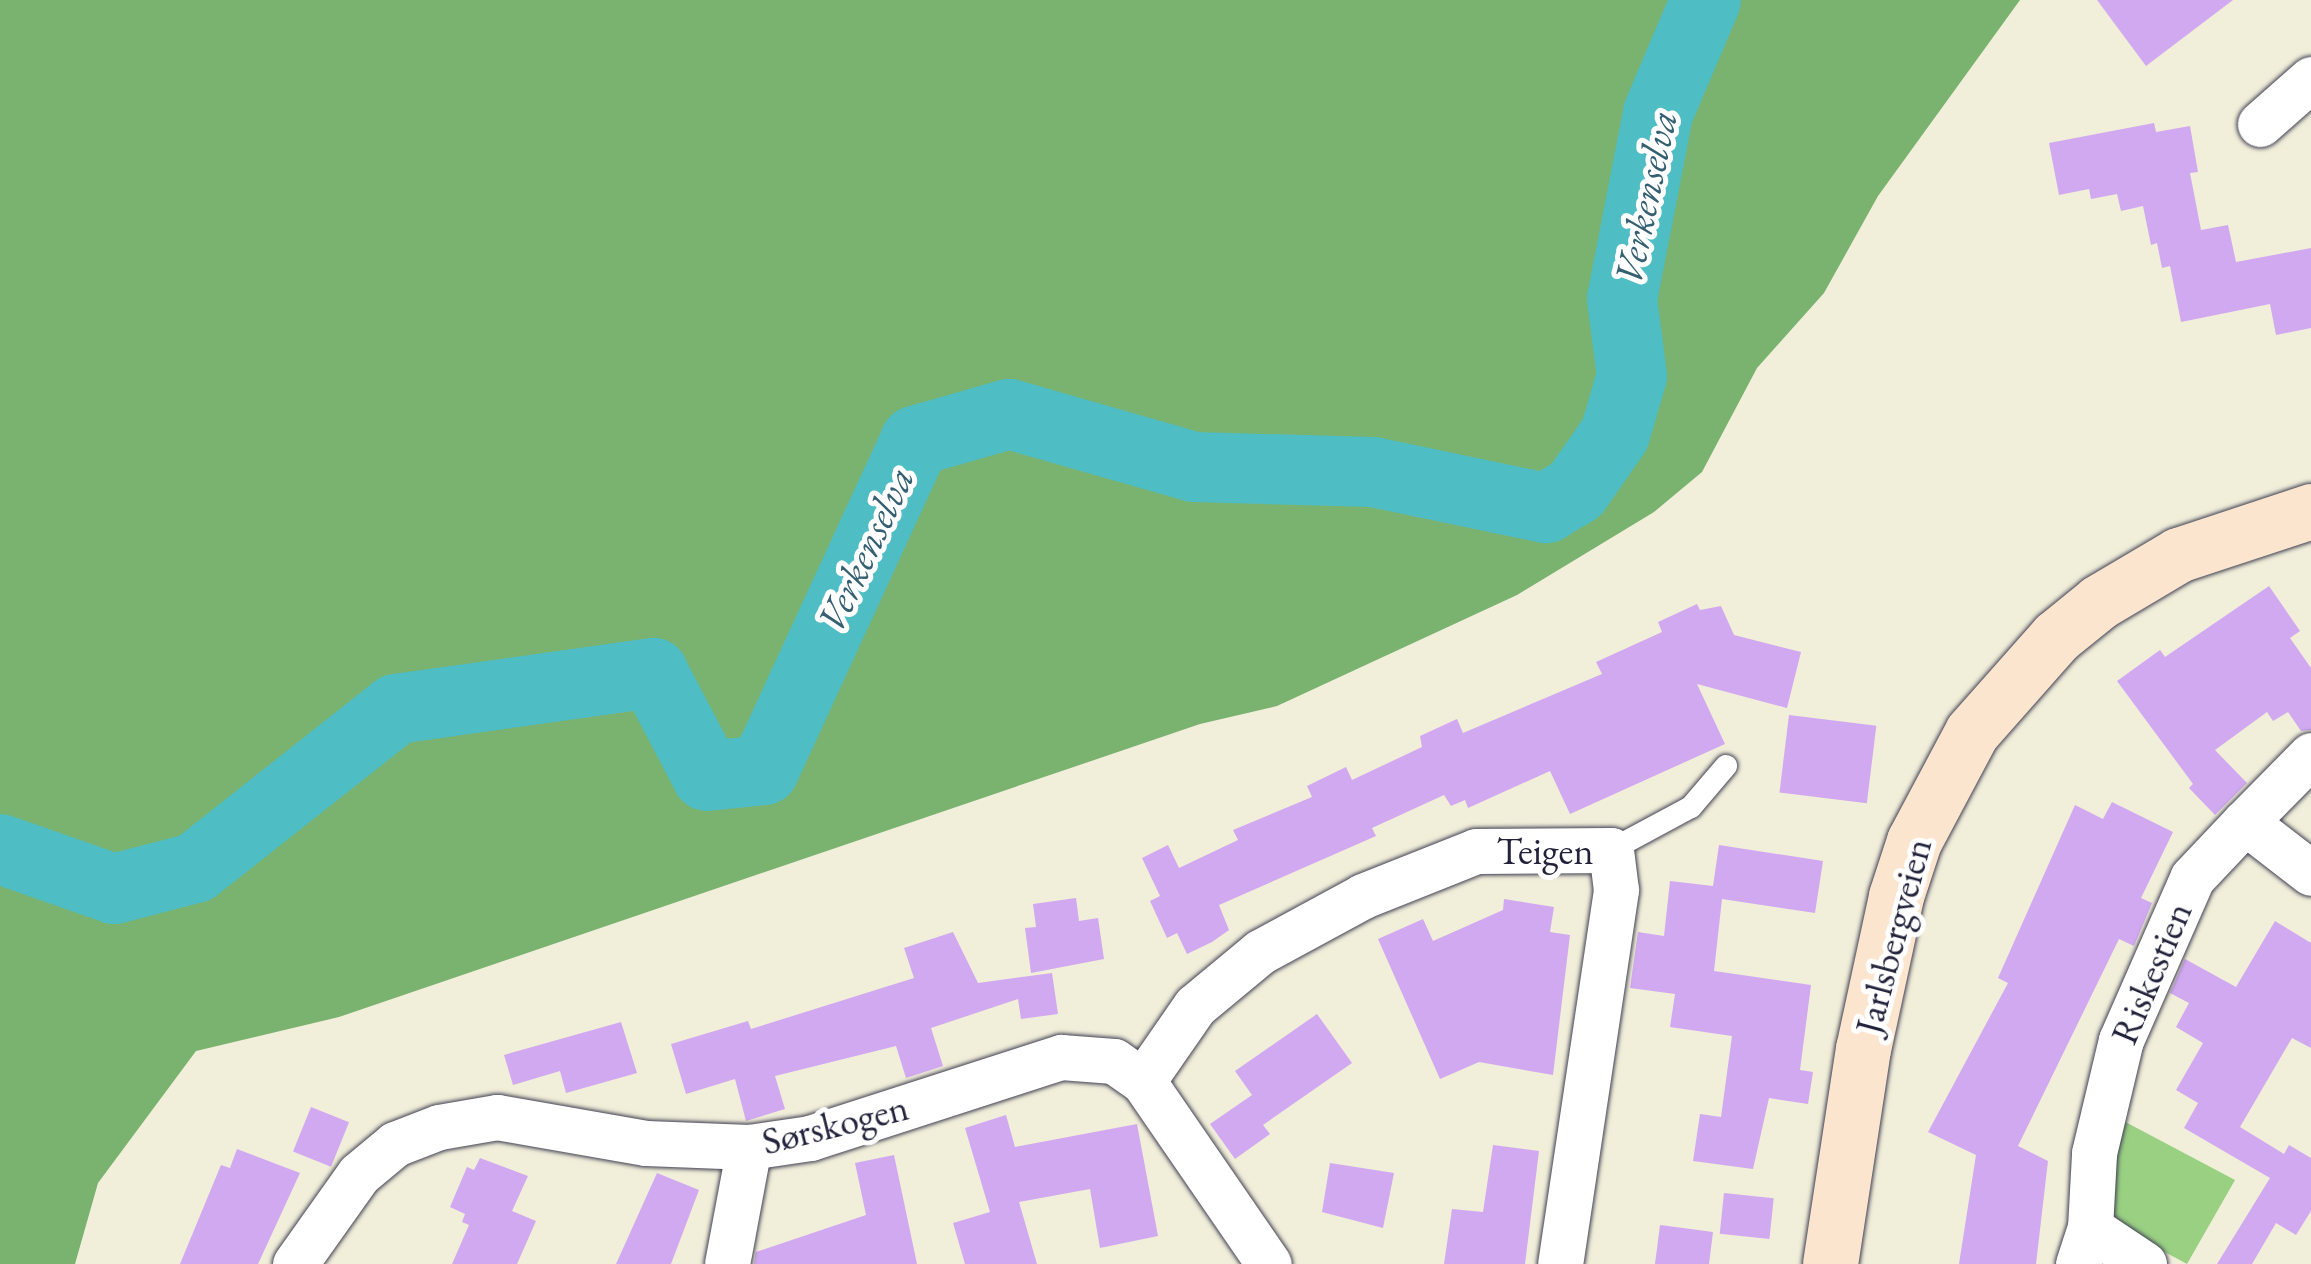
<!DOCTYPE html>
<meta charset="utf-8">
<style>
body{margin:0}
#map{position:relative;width:2311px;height:1264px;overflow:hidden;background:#f1eeda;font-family:"EB Garamond",serif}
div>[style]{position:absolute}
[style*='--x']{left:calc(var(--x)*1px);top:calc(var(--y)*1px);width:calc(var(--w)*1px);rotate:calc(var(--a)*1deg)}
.green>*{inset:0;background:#99d082}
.forest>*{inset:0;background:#7ab270}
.river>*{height:70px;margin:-35px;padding:0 35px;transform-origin:35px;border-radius:35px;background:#4fbdc4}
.building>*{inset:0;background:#d1a9f0;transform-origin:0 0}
.roads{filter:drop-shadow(0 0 2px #414153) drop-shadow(0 0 2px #414153)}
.service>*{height:22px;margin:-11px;padding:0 11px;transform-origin:11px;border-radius:11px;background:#fff}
.minor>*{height:45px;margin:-22.5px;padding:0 22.5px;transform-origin:22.5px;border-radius:22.5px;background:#fff}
.secondary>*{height:55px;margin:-27.5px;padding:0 27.5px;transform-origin:27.5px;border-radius:27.5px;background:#fce5cf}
span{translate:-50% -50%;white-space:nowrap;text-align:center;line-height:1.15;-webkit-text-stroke:10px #fff;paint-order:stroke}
.street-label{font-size:38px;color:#22223b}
.water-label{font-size:40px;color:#346072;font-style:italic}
</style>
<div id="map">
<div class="green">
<div style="clip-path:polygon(2116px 1117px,2235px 1180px,2187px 1264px,2126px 1231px,2108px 1207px)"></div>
</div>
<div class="forest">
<div style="clip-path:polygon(0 0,2020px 0,1878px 196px,1824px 293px,1757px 368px,1702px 472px,1654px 512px,1517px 595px,1277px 706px,1200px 724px,339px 1017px,196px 1051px,98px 1183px,75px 1264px,0 1264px)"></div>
</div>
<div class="river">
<div style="--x:0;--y:849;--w:121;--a:19.3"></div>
<div style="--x:114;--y:889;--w:84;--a:-14.5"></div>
<div style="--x:195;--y:868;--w:256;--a:-38.3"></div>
<div style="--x:396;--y:709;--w:260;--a:-8"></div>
<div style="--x:653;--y:673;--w:116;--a:62.3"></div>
<div style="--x:707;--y:776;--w:57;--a:-6"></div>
<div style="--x:764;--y:770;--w:362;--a:-65.3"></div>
<div style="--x:915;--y:441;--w:98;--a:-16"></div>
<div style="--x:1009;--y:414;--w:192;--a:16"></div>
<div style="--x:1194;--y:467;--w:179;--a:1.6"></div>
<div style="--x:1373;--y:472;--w:177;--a:11.8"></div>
<div style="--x:1546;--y:508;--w:35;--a:-31"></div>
<div style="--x:1576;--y:490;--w:68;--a:-55.1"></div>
<div style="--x:1615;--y:434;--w:60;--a:-73.7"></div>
<div style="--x:1632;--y:376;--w:78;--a:-97.4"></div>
<div style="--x:1622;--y:299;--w:189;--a:-79"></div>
<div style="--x:1658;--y:113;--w:123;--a:-67"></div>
</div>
<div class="building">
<div style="clip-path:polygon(2097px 0,2233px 0,2146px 66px)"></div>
<div style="clip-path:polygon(2154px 123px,2156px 132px,2190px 126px,2198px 172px,2190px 173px,2201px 230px,2228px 225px,2236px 262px,2311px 248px,2311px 328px,2276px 335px,2270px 304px,2181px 322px,2170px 266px,2162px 268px,2157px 243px,2151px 245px,2143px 206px,2121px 211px,2117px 194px,2091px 199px,2089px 189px,2059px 195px,2049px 143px)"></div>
<div style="clip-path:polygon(2269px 586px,2300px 631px,2290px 638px,2311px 668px,2311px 730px,2301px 731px,2288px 712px,2273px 721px,2267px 712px,2215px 750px,2247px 783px,2215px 815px,2189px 788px,2193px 784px,2117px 681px,2160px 650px,2165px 657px)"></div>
<div style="clip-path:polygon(1697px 604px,1700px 610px,1721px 606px,1734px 635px,1801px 652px,1787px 708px,1697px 684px,1725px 744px,1570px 814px,1550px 771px,1468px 808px,1465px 800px,1451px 806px,1444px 795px,1372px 828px,1376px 836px,1219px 905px,1229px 930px,1212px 942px,1187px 954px,1177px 933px,1167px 938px,1150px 901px,1160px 896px,1142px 858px,1168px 845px,1179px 868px,1238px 840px,1233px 830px,1312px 797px,1307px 786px,1346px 767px,1352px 780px,1422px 747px,1420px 736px,1457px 719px,1463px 733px,1602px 674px,1596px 662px,1662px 632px,1658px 622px)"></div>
<div style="left:1789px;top:715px;width:88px;height:78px;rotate:7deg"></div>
<div style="clip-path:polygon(2112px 802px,2173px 832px,2141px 898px,2152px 903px,2134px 946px,2119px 939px,2018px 1146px,2048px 1161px,2036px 1264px,1959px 1264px,1976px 1155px,1928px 1132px,2008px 983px,1998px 978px,2075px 805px,2103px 819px)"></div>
<div style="clip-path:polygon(1719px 845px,1823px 861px,1815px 913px,1722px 899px,1714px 971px,1811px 985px,1800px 1070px,1813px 1072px,1808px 1104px,1769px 1098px,1753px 1169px,1693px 1161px,1700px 1114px,1721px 1117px,1732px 1036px,1670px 1027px,1675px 994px,1630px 988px,1638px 932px,1664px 936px,1670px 881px,1713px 886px)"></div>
<div style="clip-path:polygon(1076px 898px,1079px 921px,1098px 918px,1104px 959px,1031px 973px,1025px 928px,1036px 927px,1033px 904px)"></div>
<div style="clip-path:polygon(1504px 899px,1554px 907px,1550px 932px,1570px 935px,1553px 1075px,1479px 1062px,1440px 1079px,1378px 939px,1423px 919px,1433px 941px,1503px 910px)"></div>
<div style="clip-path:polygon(2275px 921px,2311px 943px,2311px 1048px,2292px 1038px,2240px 1127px,2284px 1154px,2289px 1145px,2311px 1158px,2311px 1211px,2296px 1235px,2276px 1223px,2252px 1264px,2217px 1264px,2270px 1178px,2184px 1128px,2198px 1103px,2176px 1090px,2203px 1043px,2176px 1027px,2189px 1003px,2170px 993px,2185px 959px,2236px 987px)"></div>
<div style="clip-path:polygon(953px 932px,978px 983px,1052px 973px,1058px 1014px,1021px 1019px,1018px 999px,931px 1028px,943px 1066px,906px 1078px,896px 1046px,775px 1076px,785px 1109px,746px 1121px,735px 1079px,686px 1094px,671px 1044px,748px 1021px,751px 1029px,914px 978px,904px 948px)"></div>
<div style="clip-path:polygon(1317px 1014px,1352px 1063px,1263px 1125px,1270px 1134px,1235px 1159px,1210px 1124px,1252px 1095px,1235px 1071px)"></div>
<div style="clip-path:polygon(621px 1022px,637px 1073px,566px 1093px,560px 1071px,513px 1085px,504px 1055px)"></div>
<div style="left:311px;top:1107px;width:41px;height:48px;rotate:22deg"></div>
<div style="clip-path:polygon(1006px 1115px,1015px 1147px,1137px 1124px,1158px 1236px,1100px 1248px,1090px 1189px,1019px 1202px,1037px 1264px,965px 1264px,953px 1223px,990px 1212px,965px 1128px)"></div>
<div style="clip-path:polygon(1493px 1145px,1539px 1151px,1525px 1264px,1444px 1264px,1452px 1209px,1483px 1212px)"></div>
<div style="clip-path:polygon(237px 1149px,300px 1173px,258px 1264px,180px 1264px,221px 1165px,230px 1168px)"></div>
<div style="clip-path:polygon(894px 1155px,917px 1264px,754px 1264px,756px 1252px,866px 1215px,855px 1163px)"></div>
<div style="clip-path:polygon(480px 1158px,528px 1176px,512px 1211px,536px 1221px,517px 1264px,452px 1264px,469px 1225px,462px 1222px,465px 1214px,450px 1207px,467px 1167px,474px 1170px)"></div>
<div style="clip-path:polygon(1330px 1163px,1394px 1173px,1383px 1228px,1322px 1212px)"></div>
<div style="clip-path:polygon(657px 1173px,699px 1190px,671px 1264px,616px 1264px)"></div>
<div style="left:1724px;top:1193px;width:50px;height:41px;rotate:6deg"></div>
<div style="clip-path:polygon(1660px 1225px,1713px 1232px,1709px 1264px,1655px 1264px)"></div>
</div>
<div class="roads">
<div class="service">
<div style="--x:1611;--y:850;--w:91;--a:-28.3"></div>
<div style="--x:1691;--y:807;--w:54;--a:-49.5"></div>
</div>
<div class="minor">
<div style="--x:2260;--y:124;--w:68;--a:-41.4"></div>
<div style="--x:2245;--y:822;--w:94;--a:-45.4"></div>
<div style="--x:1143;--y:1081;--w:91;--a:-55.3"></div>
<div style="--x:1195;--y:1006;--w:85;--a:-39.7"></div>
<div style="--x:1260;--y:952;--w:117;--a:-28.5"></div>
<div style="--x:1363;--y:896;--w:122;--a:-21.7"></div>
<div style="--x:1476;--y:851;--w:135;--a:-0.4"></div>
<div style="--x:1611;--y:850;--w:40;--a:82.9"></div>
<div style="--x:1616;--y:890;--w:378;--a:98.5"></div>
<div style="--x:2090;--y:1228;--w:75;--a:-86.9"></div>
<div style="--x:2094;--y:1153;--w:116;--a:-76.6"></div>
<div style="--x:2121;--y:1040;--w:177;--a:-66.3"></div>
<div style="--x:2192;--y:878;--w:77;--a:-46.6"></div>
<div style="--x:2245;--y:822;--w:83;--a:37.7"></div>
<div style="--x:295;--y:1264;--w:110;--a:-54.6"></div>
<div style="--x:359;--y:1174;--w:47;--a:-39.8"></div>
<div style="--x:395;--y:1144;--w:47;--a:-21.1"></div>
<div style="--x:439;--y:1127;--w:59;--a:-9.8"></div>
<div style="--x:497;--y:1117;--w:151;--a:9.9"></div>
<div style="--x:646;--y:1143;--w:103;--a:2.2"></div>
<div style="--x:749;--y:1147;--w:62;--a:-8.4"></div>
<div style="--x:810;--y:1138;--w:264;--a:-17.9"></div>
<div style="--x:1061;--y:1057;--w:53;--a:4.3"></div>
<div style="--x:1114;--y:1061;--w:35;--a:35"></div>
<div style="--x:1143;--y:1081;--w:222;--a:55.5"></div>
<div style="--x:727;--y:1264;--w:119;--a:-79.4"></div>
<div style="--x:2078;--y:1264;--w:38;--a:-72"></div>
<div style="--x:2090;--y:1228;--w:65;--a:33.7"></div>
</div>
<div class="secondary">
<div style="--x:1830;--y:1264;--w:218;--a:-81.3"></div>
<div style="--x:1863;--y:1049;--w:157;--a:-77.8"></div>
<div style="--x:1896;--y:896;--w:58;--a:-71.9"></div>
<div style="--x:1914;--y:841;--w:123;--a:-62"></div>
<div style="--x:1972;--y:732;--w:127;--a:-48.5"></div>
<div style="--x:2056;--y:637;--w:55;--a:-39.1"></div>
<div style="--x:2099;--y:602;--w:92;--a:-30.7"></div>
<div style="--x:2178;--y:555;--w:140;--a:-18.3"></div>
</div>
</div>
<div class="street-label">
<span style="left:1545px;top:851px">Teigen</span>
<span style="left:1893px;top:936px;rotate:-75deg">Jarlsbergveien</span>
<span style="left:2151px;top:973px;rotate:-67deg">Riskestien</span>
<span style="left:835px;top:1124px;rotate:-14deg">Sørskogen</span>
</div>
<div class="water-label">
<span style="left:1645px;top:197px;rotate:-78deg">Verkenselva</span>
<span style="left:865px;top:549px;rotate:-65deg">Verkenselva</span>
</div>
</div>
